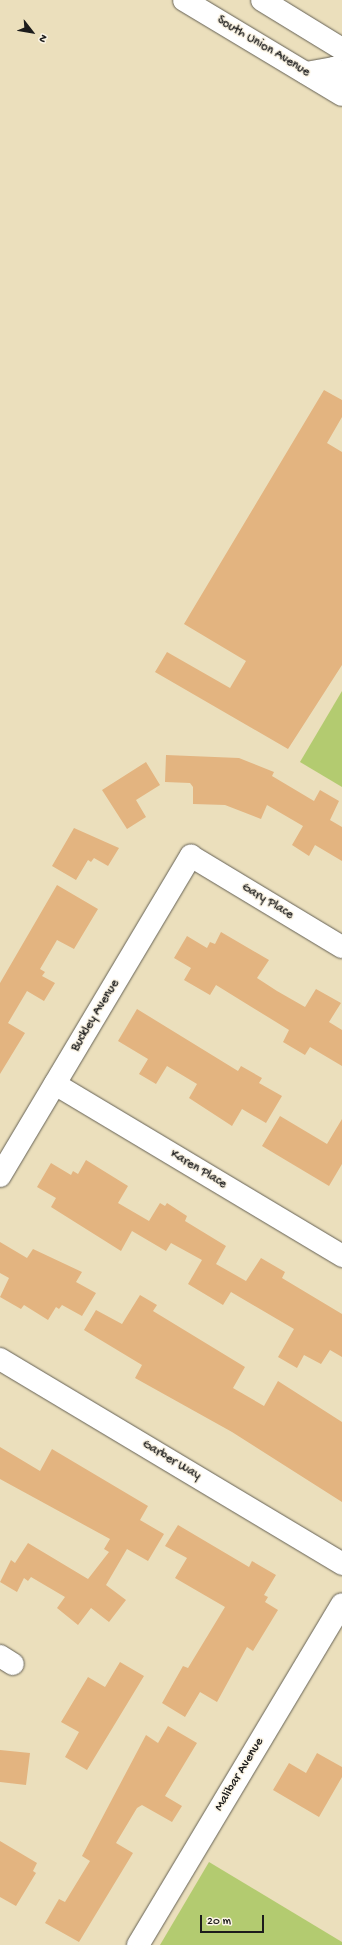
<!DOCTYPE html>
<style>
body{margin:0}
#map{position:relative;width:342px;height:1945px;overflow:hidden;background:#ebdfbc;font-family:"Gochi Hand",sans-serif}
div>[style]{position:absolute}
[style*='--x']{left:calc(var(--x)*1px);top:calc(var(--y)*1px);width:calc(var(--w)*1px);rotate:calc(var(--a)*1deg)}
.green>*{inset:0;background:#b3cb70}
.building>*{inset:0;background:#e3b480}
.roads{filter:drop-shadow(0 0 1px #646054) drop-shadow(0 0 1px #646054)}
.minor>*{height:22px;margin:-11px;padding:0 11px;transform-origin:11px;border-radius:11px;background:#fff}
.major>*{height:22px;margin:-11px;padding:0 11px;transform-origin:11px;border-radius:11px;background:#fff}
span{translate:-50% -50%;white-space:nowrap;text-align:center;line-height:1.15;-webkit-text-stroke:3px #fcf5e5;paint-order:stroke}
.street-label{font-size:13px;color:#1c1c1c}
.north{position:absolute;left:12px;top:12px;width:40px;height:40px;-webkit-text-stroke:3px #fcf5e5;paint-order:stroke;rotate:121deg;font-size:11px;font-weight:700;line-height:16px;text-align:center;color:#1c1c1c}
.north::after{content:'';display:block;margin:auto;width:14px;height:18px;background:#1c1c1c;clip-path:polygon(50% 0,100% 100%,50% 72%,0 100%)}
.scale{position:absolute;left:200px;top:1915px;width:64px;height:18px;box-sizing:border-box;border:2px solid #1c1c1c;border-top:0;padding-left:5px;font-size:12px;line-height:14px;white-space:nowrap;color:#1c1c1c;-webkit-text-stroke:3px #fcf5e5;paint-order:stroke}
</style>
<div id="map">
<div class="green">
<div style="clip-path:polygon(342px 691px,342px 787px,300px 762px)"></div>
<div style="clip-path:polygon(209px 1862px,342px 1942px,342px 1945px,160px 1945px)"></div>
</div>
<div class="building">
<div style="clip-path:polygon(324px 390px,342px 400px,342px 417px,327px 443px,342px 452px,342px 665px,288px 749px,155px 672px,167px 652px,230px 688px,246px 661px,184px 624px)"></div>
<div style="clip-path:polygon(166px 755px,239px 758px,274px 772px,272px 776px,314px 801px,320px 790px,339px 801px,330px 820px,342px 827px,342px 861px,315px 845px,309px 856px,292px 845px,303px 826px,267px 805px,261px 819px,225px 805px,193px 804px,193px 787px,190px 783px,165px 782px)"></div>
<div style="clip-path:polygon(146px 762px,160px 785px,136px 800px,146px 817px,127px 829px,102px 790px)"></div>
<div style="clip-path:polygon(74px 828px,119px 848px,108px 866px,94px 858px,91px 862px,88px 860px,76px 880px,52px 866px)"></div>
<div style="clip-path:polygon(57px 885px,98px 909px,74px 949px,57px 940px,40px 969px,45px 972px,42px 976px,55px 983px,44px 1001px,27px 991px,8px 1023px,25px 1033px,0 1074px,0 983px)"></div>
<div style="clip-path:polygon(221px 932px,269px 960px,257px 978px,277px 991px,305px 1007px,316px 989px,341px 1003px,329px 1022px,342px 1030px,342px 1066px,310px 1047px,305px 1055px,283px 1042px,289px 1030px,216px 985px,210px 995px,184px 980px,191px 968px,174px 958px,187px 936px,207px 948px,210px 942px,215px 944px)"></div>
<div style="clip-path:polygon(137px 1009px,238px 1071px,241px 1066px,262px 1078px,259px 1083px,282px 1096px,266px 1123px,242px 1109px,232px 1126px,189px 1098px,197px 1084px,167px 1066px,156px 1084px,139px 1074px,148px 1059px,118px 1041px)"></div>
<div style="clip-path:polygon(280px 1116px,327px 1144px,342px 1119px,342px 1164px,329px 1186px,262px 1146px)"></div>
<div style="clip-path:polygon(86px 1160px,128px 1186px,118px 1203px,149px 1221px,160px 1203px,165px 1206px,167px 1203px,187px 1216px,185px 1221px,226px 1246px,216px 1264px,246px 1281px,261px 1258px,285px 1272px,282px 1278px,342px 1314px,342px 1357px,330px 1350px,321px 1364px,304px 1355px,297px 1368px,278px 1357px,294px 1329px,231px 1292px,223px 1305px,188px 1284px,202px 1260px,171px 1243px,166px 1251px,132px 1231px,121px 1251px,51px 1207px,56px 1198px,37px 1187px,51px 1163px,71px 1175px,73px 1171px,78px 1174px)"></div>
<div style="clip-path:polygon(0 1242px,27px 1258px,33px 1249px,82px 1272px,76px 1282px,96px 1293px,82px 1316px,62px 1305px,59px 1309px,56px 1307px,48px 1320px,24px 1305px,21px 1309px,0 1297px,9px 1278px,0 1273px)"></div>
<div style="clip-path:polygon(140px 1295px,157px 1305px,153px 1311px,245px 1367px,233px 1388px,264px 1406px,278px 1381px,342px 1422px,342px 1502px,232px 1432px,135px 1378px,142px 1365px,84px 1330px,96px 1310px,122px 1324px)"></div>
<div style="clip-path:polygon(0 1447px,40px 1471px,52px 1449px,148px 1506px,140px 1520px,164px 1534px,148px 1561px,127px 1549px,106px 1585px,126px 1600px,109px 1622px,91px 1608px,78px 1625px,57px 1608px,65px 1597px,31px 1577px,28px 1581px,24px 1578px,17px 1592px,0 1582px,11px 1560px,15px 1563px,28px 1543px,88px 1579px,109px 1552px,104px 1549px,110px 1539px,0 1479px)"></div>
<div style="clip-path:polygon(178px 1525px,249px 1567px,252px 1561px,276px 1575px,264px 1595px,268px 1597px,265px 1602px,278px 1610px,253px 1651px,247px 1647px,217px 1702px,200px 1692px,185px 1717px,162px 1703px,183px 1666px,188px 1668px,225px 1607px,175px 1578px,187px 1558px,165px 1546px)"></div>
<div style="clip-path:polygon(120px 1662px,144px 1676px,87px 1770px,65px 1757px,79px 1732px,61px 1722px,88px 1677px,105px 1687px)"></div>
<div style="clip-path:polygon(168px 1726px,197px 1743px,165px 1796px,182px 1806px,172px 1822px,142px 1805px,137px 1808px,116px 1843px,133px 1853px,79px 1942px,45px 1923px,59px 1899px,65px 1902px,90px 1861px,82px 1856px,146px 1735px,158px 1743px)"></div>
<div style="clip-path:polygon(0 1750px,30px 1753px,26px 1785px,0 1782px)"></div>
<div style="clip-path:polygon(317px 1753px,342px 1767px,342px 1777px,319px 1817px,273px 1790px,289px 1763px,306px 1773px)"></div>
<div style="clip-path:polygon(0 1841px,37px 1863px,33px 1871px,36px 1873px,16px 1906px,0 1897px)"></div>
</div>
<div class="roads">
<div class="minor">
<div style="--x:55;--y:1084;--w:335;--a:30.9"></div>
<div style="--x:0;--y:1176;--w:373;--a:-59.2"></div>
<div style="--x:191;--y:856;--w:176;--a:31.1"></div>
<div style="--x:0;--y:1359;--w:399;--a:30.9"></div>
<div style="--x:0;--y:1656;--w:15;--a:32"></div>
<div style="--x:138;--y:1945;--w:397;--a:-59.1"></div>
</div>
<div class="major">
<div style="--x:184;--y:0;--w:184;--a:31"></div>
<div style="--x:262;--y:0;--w:94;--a:31.5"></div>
<div style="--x:306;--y:73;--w:28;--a:-10"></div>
<div style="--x:334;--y:68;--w:10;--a:37"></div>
</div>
</div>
<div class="street-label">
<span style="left:263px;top:47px;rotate:31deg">South Union Avenue</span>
<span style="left:267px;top:902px;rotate:31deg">Gary Place</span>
<span style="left:96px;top:1016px;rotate:-59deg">Buckley Avenue</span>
<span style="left:198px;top:1170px;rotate:31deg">Karen Place</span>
<span style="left:171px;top:1461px;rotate:31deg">Garber Way</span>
<span style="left:240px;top:1775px;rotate:-59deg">Malibar Avenue</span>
</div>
<div class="north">N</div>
<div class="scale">20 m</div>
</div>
